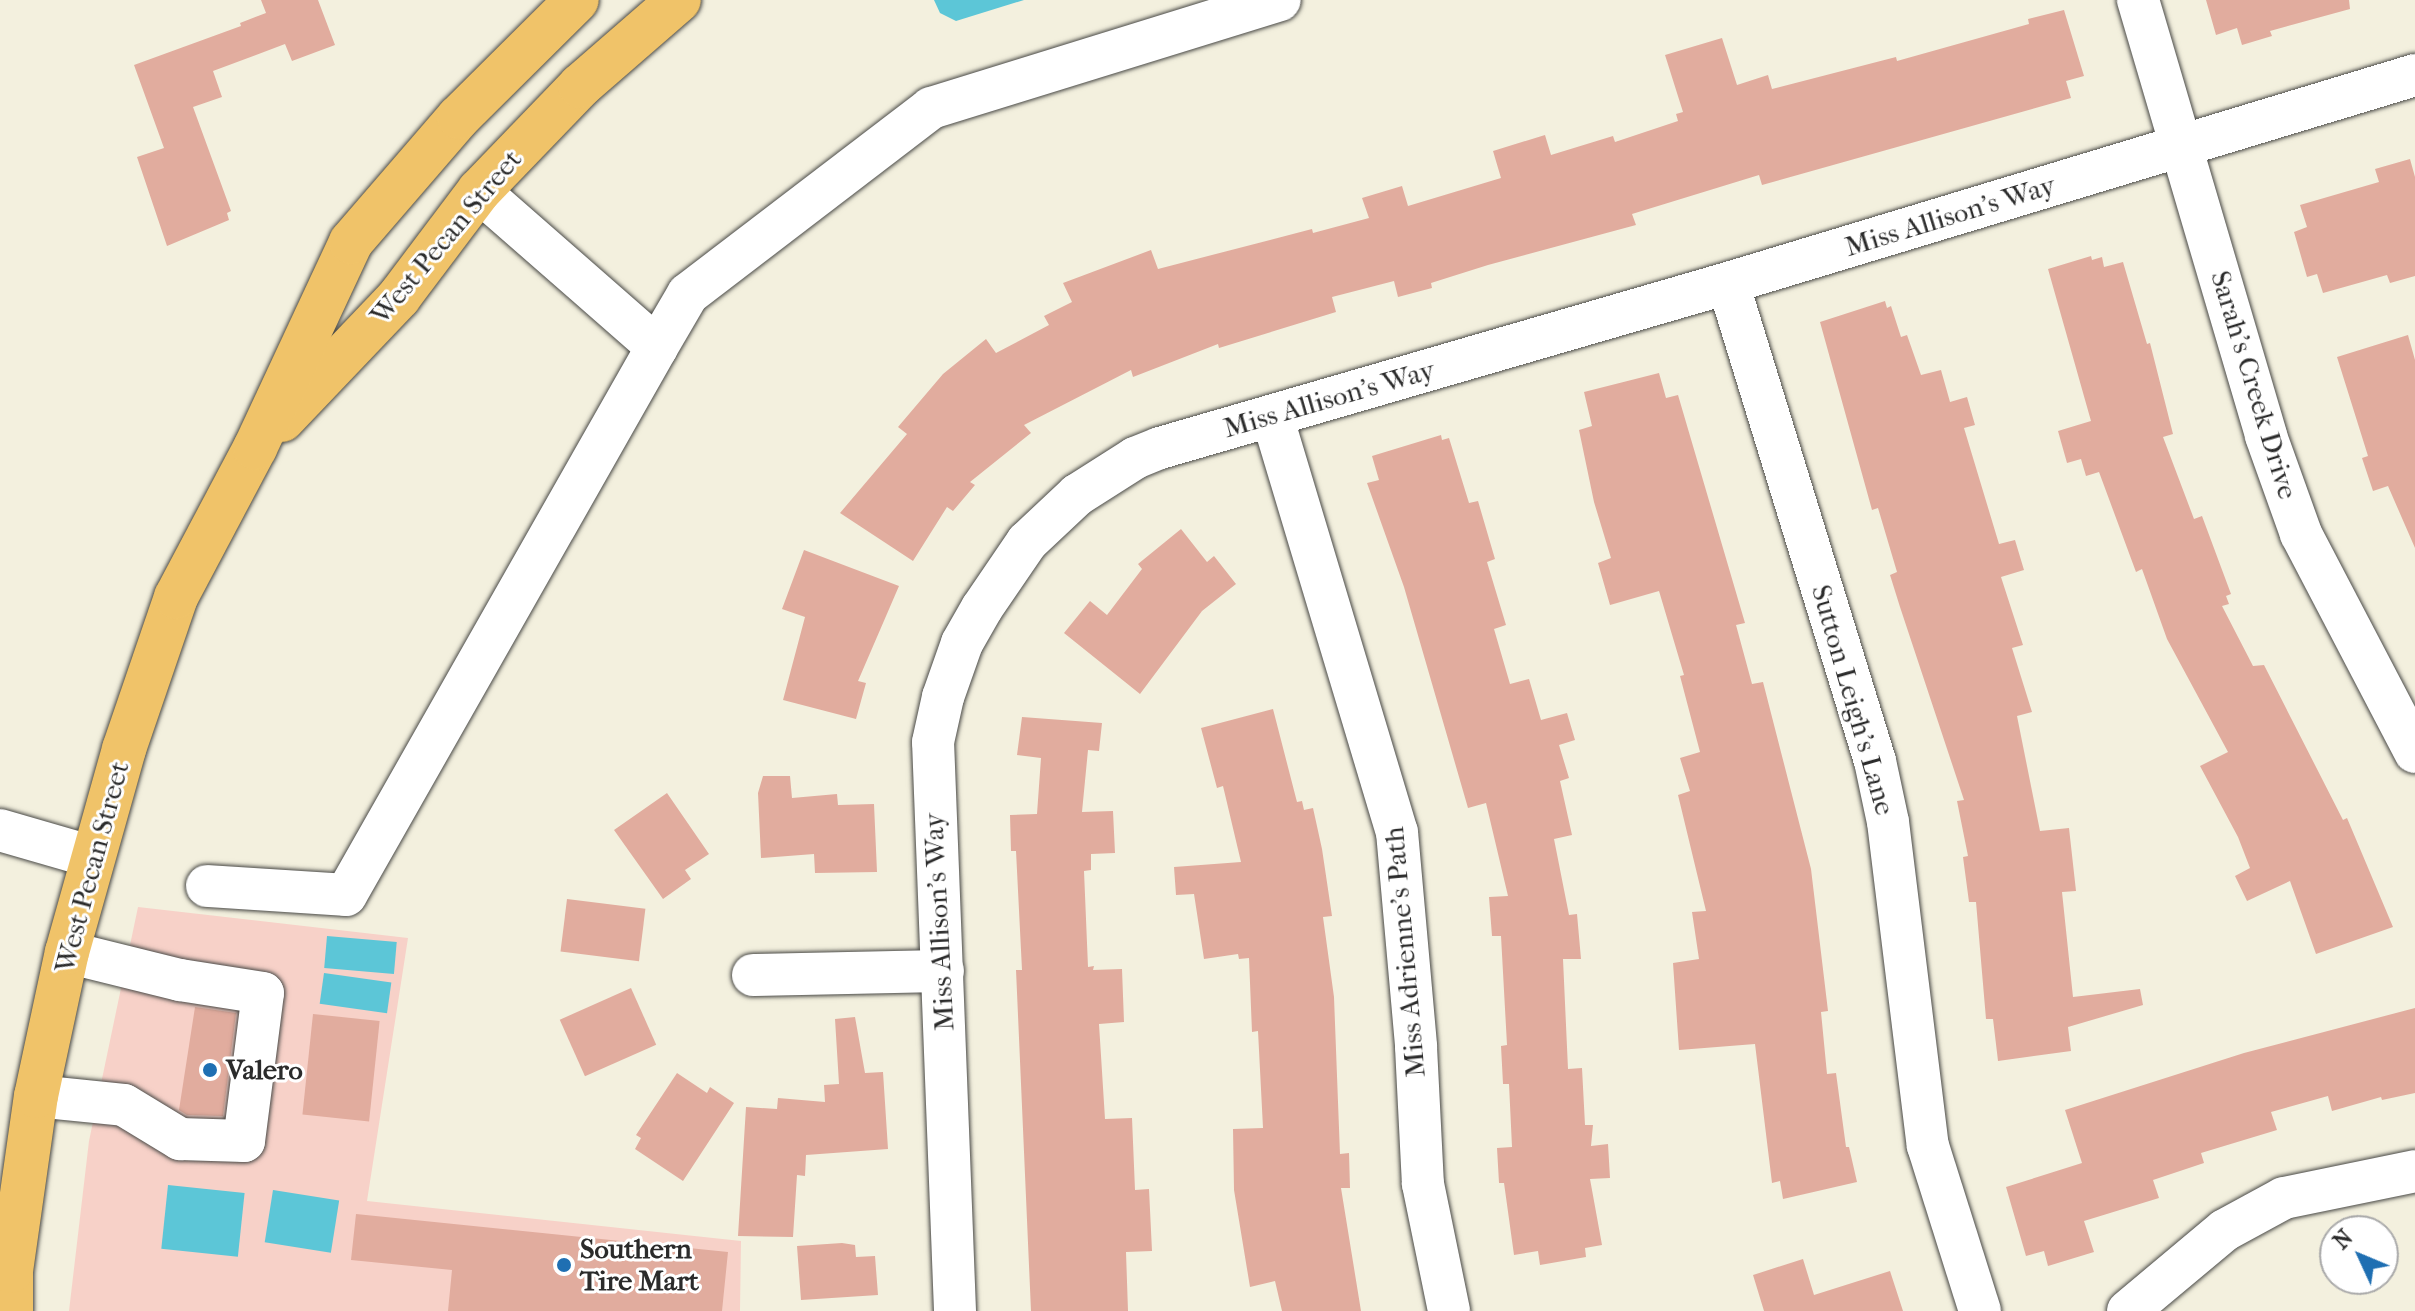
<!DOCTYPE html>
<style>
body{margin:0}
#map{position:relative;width:2415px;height:1311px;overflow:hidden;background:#f3f0de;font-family:"IM FELL French Canon",serif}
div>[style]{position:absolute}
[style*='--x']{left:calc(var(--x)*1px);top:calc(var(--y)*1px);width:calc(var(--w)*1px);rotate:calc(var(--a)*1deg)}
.built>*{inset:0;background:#f7d1c8}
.water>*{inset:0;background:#5cc6d7;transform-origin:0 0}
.building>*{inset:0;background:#e1ac9e;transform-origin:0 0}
.roads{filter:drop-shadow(0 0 2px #494946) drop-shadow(0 0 2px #494946)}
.minor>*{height:42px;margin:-21px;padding:0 21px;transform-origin:21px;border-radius:21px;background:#fff}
.major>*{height:44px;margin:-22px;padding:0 22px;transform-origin:22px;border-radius:22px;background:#f0c369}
.dots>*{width:22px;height:22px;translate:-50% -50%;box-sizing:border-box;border:4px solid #fff;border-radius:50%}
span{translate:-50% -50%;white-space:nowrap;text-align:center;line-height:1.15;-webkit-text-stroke:6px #fff;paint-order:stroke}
.street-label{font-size:28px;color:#2b2b2b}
.poi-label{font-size:28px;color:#2b2b2b;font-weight:700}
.left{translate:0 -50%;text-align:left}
.north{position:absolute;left:2319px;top:1215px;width:80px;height:80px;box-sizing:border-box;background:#fff;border:2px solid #aaa;border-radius:50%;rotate:314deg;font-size:22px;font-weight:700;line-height:32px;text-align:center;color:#2b2b2b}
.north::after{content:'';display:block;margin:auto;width:28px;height:36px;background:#1f6fb2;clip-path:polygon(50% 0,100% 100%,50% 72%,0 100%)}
</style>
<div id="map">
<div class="built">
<div style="clip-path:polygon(138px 907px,408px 938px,367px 1201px,741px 1241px,740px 1311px,69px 1311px,89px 1141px)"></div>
</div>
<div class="water">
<div style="clip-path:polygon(934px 0,1024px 0,956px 21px,940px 13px)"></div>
<div style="left:327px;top:936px;width:70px;height:32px;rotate:5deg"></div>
<div style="left:324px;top:973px;width:68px;height:31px;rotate:8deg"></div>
<div style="left:168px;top:1185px;width:77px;height:64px;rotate:6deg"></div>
<div style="left:273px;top:1190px;width:67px;height:53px;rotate:9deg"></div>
</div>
<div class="building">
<div style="clip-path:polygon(261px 0,318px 0,335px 45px,292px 61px,285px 44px,213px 71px,222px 97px,193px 107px,231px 211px,227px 213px,229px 220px,167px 246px,137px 157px,164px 148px,134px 65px,241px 26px,240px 23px,266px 13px)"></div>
<div style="clip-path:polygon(2206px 0,2349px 0,2350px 9px,2270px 31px,2272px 36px,2242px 45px,2237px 28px,2216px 35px)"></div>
<div style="clip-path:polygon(2064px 10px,2084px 76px,2066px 81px,2071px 98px,1762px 185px,1759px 175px,1632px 214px,1636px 225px,1488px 265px,1431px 283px,1432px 288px,1398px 297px,1394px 281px,1332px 297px,1336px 312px,1219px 348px,1218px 344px,1133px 377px,1131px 370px,1024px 425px,1031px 433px,970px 482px,975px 485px,953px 511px,947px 507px,913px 561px,840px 513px,907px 434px,898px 427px,943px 374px,986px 339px,996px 353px,1049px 325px,1044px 316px,1072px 302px,1063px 283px,1151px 250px,1158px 269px,1312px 229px,1313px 233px,1369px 218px,1362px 198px,1402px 186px,1408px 206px,1501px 178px,1493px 151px,1545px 135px,1551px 155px,1613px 136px,1615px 142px,1678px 121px,1676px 114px,1683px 112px,1665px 55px,1722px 38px,1737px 85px,1768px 75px,1772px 89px,1896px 57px,1897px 61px,2029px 24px,2028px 19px)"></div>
<div style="clip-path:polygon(2410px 159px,2415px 177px,2415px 276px,2390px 283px,2387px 275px,2323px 293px,2317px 274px,2307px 277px,2294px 232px,2307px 227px,2300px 205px,2379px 182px,2375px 169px)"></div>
<div style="clip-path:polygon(2091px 256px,2092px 260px,2102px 257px,2104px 267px,2123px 262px,2147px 344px,2150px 343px,2173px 434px,2163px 437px,2194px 519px,2202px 516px,2231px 594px,2226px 596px,2229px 604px,2222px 606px,2253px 666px,2264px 665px,2343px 820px,2347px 818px,2393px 927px,2316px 954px,2290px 881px,2247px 901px,2235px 876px,2250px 868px,2238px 837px,2200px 766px,2228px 752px,2167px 639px,2142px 569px,2136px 572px,2099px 472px,2086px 476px,2081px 459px,2067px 463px,2058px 431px,2091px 421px,2048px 269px)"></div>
<div style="clip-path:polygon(1885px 301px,1887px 308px,1891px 306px,1901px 337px,1907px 335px,1921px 375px,1941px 370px,1950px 402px,1967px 397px,1975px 425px,1964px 428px,1999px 544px,2015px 540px,2024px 570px,2001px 577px,2023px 645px,2012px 648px,2032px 712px,2017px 716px,2040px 831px,2069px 828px,2076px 891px,2062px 892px,2073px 997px,2140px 989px,2143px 1005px,2068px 1027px,2071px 1051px,1998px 1061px,1993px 1019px,1986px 1019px,1976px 902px,1969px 902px,1963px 857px,1968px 856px,1957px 801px,1964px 800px,1900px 607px,1890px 575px,1897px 572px,1878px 508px,1872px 510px,1820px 322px)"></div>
<div style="clip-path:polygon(2408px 335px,2415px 360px,2415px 548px,2388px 486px,2373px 491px,2362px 458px,2368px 456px,2337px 357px)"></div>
<div style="clip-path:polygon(1659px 373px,1666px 398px,1678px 395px,1745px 623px,1736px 625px,1752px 684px,1763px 682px,1811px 869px,1828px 1011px,1821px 1012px,1827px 1074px,1836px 1073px,1846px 1147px,1849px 1147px,1857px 1182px,1783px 1199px,1780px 1181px,1772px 1183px,1755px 1044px,1679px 1050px,1673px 963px,1699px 959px,1692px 912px,1706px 911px,1678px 795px,1690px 791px,1680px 758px,1700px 752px,1680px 676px,1684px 675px,1659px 591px,1610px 605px,1598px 563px,1611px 558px,1594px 502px,1579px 430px,1592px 426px,1584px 392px)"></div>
<div style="clip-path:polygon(1441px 435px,1442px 440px,1449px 438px,1469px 503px,1478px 501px,1495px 559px,1487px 562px,1506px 625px,1494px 629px,1510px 684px,1529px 679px,1541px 720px,1567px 713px,1575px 740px,1559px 745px,1569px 778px,1560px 781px,1572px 835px,1554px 839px,1569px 915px,1577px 914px,1581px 959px,1563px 959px,1568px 1069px,1582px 1068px,1585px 1125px,1593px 1125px,1591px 1146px,1608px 1144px,1610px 1178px,1590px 1179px,1602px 1245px,1585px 1248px,1586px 1257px,1540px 1265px,1538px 1251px,1514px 1255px,1504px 1183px,1499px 1183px,1497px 1148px,1512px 1147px,1509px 1084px,1503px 1084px,1501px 1046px,1507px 1045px,1501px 936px,1492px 936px,1489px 897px,1508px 896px,1486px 803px,1468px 808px,1404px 587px,1367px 483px,1379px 480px,1372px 456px)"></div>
<div style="clip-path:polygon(1181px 529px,1207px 562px,1214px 556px,1236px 584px,1202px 611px,1140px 694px,1064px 633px,1090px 601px,1107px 615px,1142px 569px,1138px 564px)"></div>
<div style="clip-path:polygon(804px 550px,899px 586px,858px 681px,866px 683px,856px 719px,783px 700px,805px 617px,782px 609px)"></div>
<div style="clip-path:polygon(1273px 709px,1297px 802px,1302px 801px,1304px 810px,1313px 808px,1322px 849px,1332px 916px,1323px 917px,1334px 997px,1340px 1154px,1349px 1153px,1350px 1188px,1341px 1188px,1361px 1311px,1282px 1311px,1275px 1281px,1250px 1287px,1234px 1190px,1233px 1129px,1263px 1128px,1258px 1031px,1252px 1032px,1249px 958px,1239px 959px,1238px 954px,1204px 959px,1194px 894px,1176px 895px,1174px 867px,1241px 862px,1223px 786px,1217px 788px,1201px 728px)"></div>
<div style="clip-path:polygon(1022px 717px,1102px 723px,1099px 751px,1088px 750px,1082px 812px,1113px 811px,1115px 853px,1091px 854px,1091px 870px,1084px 871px,1088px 967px,1094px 966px,1093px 970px,1122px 969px,1124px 1022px,1099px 1024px,1105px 1119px,1132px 1118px,1135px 1190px,1149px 1189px,1152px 1251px,1126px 1252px,1128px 1311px,1031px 1311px,1016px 970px,1022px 970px,1016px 851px,1011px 851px,1010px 815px,1037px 814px,1041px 758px,1017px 755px)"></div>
<div style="clip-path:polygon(763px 776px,790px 776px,792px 798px,837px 794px,838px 805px,874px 804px,877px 872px,815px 873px,814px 854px,761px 858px,758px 793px)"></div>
<div style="clip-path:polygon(667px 793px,709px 854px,685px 870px,691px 879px,663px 899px,614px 830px)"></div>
<div style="left:567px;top:899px;width:79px;height:53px;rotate:7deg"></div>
<div style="left:631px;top:988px;width:62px;height:78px;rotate:66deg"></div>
<div style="clip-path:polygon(195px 1007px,236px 1013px,223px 1116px,187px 1115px,179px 1110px)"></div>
<div style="clip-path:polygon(2415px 1008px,2415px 1093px,2382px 1100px,2381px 1097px,2332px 1111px,2328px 1096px,2271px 1112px,2277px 1130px,2201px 1153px,2204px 1163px,2153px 1180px,2159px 1198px,2084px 1221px,2094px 1252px,2048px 1266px,2044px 1251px,2026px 1256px,2006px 1187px,2082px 1163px,2065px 1110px,2244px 1053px)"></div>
<div style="left:313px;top:1014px;width:67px;height:101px;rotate:6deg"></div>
<div style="clip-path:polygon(855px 1017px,865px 1073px,883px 1072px,888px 1149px,806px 1155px,805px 1176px,797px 1175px,793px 1237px,738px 1236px,746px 1107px,777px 1109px,778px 1098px,825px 1102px,824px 1085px,839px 1084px,835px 1019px)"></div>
<div style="clip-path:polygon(677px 1073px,707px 1093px,710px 1087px,734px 1103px,683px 1181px,635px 1149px,641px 1138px,636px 1135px)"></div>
<div style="clip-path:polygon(356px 1214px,728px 1252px,722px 1311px,448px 1311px,452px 1270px,351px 1260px)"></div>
<div style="clip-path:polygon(842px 1243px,855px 1245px,856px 1257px,875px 1256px,878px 1295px,801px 1300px,797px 1246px)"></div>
<div style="clip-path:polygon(1803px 1259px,1814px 1295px,1890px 1271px,1903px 1311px,1764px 1311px,1753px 1275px)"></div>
</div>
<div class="roads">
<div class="minor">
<div style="--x:2138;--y:0;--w:454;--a:73.6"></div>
<div style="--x:2266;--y:436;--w:104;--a:70.3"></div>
<div style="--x:2301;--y:534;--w:246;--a:62.4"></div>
<div style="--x:1728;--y:283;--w:500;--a:72.91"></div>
<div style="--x:1875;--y:761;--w:62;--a:78"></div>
<div style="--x:1888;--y:822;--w:326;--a:83"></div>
<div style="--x:1928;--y:1146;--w:173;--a:72.5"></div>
<div style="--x:657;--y:347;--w:61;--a:-59.7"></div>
<div style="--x:688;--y:294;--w:306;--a:-37.4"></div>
<div style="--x:931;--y:108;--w:365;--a:-17.2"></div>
<div style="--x:1272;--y:416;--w:434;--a:73.3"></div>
<div style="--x:1397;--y:832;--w:216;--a:84.9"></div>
<div style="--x:1416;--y:1047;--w:137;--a:87.1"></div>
<div style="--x:1423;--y:1184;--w:130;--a:78.4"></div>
<div style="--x:0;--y:830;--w:97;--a:16.2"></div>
<div style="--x:207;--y:886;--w:139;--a:3.7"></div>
<div style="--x:346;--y:895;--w:630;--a:-60.42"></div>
<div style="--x:657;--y:347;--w:237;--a:-138.8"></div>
<div style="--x:753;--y:975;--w:190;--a:-1.2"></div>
<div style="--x:36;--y:1096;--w:88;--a:5.8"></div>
<div style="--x:124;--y:1105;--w:66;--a:31.3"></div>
<div style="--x:180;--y:1139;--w:64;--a:1.8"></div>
<div style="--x:244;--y:1141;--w:149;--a:-82.7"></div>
<div style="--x:263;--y:993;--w:84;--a:-171.1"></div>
<div style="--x:180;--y:980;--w:116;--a:-166.1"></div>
<div style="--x:955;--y:1311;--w:569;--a:-92.21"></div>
<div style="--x:933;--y:742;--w:46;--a:-77.5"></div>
<div style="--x:943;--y:697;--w:57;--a:-70.6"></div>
<div style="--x:962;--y:643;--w:40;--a:-60.3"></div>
<div style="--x:982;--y:608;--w:80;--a:-55.7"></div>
<div style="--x:1027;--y:542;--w:69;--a:-43.2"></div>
<div style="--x:1077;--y:495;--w:69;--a:-32.5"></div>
<div style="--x:1135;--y:458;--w:27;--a:-22"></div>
<div style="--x:1160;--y:448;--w:591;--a:-16.2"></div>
<div style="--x:1728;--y:283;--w:718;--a:-16.84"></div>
<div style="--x:2128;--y:1311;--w:126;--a:-39.9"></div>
<div style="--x:2225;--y:1230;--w:67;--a:-28.5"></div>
<div style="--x:2284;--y:1198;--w:134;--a:-11.6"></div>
</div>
<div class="major">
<div style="--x:282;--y:420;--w:170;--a:-46.4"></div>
<div style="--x:399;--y:297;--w:133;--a:-53"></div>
<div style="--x:479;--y:191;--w:146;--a:-46.1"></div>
<div style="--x:580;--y:86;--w:131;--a:-41"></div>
<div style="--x:11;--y:1311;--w:40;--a:-90"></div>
<div style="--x:11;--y:1271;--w:177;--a:-81.9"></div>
<div style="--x:36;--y:1096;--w:147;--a:-77.9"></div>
<div style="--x:67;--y:952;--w:211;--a:-74.3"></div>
<div style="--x:124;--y:749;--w:161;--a:-71.1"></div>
<div style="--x:176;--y:597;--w:169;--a:-62.1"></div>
<div style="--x:255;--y:448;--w:227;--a:-65"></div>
<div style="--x:351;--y:242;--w:165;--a:-49.2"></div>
<div style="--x:459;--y:117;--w:166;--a:-44.8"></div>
</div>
</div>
<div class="dots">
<div style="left:210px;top:1070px;background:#1f6fb2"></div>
<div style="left:564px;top:1265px;background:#1f6fb2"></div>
</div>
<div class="street-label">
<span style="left:1950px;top:216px;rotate:-17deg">Miss Allison's Way</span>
<span style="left:446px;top:237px;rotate:-50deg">West Pecan Street</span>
<span style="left:2254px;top:385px;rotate:73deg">Sarah's Creek Drive</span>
<span style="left:1329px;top:399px;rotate:-16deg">Miss Allison's Way</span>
<span style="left:1853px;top:700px;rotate:74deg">Sutton Leigh's Lane</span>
<span style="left:92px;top:867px;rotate:-75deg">West Pecan Street</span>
<span style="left:939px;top:922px;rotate:-93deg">Miss Allison's Way</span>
<span style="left:1405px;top:952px;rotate:-95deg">Miss Adrienne's Path</span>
</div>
<div class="poi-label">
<span class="left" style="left:226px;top:1070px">Valero</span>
<span class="left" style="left:580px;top:1265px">Southern<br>Tire Mart</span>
</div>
<div class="north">N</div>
</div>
